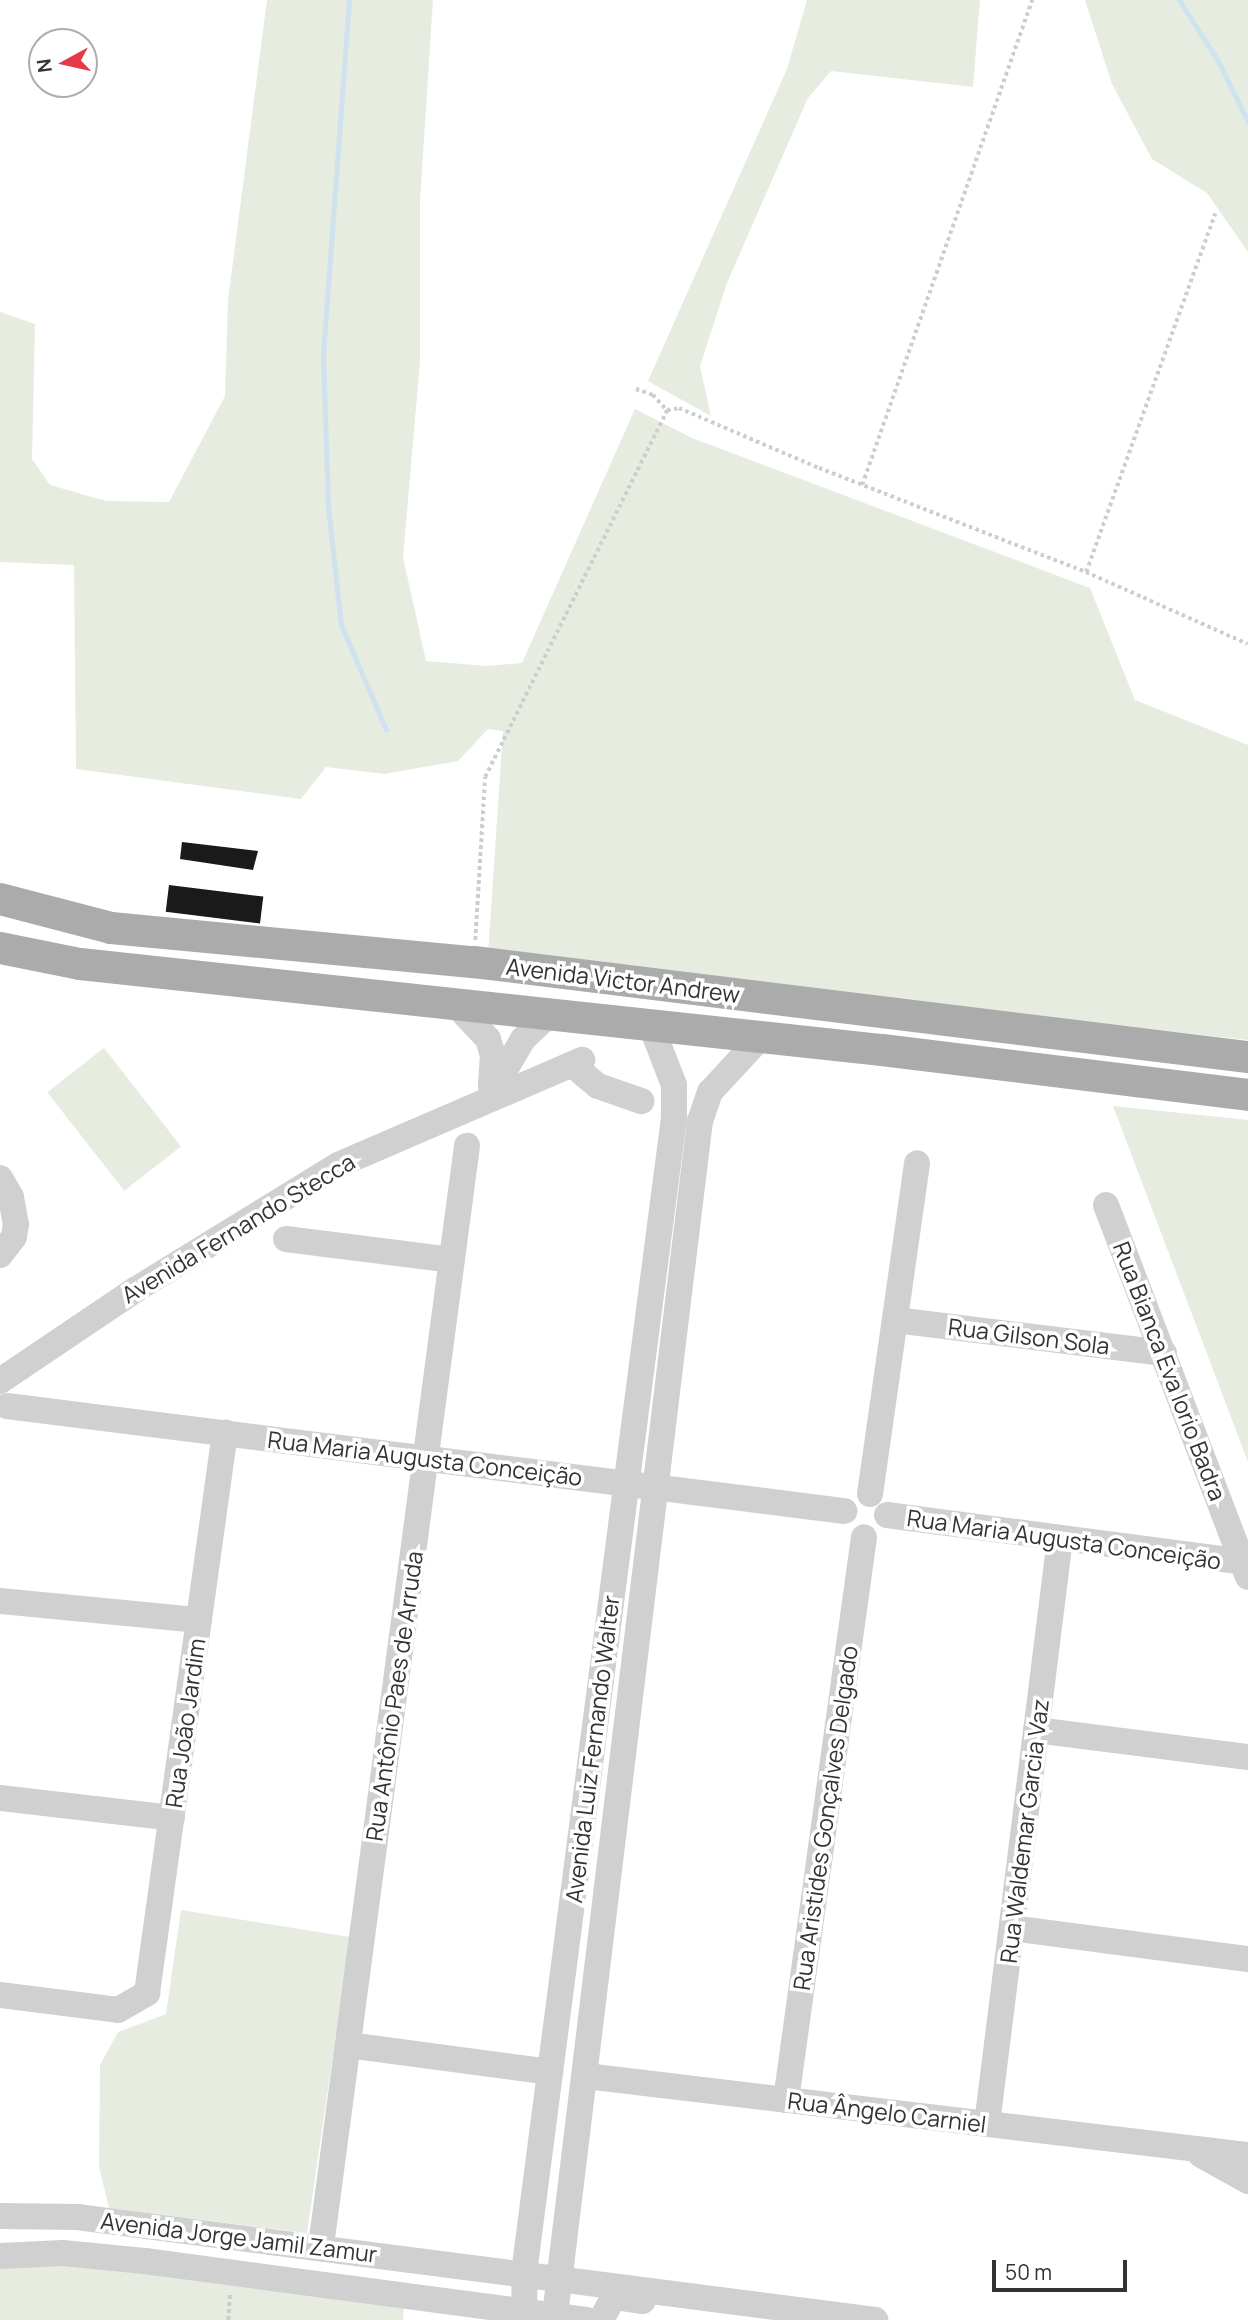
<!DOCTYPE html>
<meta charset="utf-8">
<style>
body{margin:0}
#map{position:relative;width:1248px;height:2320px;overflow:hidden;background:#fff;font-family:Manrope,sans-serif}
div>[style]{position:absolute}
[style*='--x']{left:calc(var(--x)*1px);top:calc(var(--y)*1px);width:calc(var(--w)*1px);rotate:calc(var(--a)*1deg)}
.green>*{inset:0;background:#e6ecdf;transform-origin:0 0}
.stream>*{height:5px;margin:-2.5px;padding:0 2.5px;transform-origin:2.5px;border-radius:2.5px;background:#cfe2ee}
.building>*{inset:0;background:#1a1a1a;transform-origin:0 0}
.path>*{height:3.5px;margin-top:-1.75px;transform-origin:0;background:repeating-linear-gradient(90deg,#cdcdcd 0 3.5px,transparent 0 7px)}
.minor>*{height:26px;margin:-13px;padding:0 13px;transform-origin:13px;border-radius:13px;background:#d0d0d0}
.major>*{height:32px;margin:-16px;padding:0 16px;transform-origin:16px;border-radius:16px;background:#ababab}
span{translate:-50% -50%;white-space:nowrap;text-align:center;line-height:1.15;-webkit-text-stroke:7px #fff;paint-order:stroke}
.street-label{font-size:23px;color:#333}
.north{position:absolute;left:28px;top:28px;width:70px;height:70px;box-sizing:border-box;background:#fff;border:2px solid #adadad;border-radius:50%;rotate:262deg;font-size:19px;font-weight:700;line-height:28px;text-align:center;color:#333}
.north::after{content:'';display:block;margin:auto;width:24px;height:32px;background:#e63946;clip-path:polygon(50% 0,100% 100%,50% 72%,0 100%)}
.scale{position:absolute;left:992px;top:2260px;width:135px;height:32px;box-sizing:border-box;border:4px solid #333;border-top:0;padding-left:9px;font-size:21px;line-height:24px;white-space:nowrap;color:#333;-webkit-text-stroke:5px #fff;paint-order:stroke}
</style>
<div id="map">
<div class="green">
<div style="clip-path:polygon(267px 0,433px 0,420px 201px,420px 362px,403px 557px,426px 661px,487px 666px,522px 663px,635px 409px,692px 438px,1090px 588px,1135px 700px,1248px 745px,1248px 1040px,488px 954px,503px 731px,488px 729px,458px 761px,384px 774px,326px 767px,301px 799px,76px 769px,74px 565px,0 562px,0 312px,35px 324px,32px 459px,50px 485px,106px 501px,169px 502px,225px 396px,228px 300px)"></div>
<div style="clip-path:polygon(807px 0,980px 0,973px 87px,831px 71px,808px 98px,727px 283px,700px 366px,711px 416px,648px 381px,787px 69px)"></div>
<div style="clip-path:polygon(1085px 0,1248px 0,1248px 252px,1207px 193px,1152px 159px,1112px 84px)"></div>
<div style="left:104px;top:1048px;width:125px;height:72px;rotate:52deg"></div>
<div style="clip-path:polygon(1113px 1106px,1248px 1120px,1248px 1462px)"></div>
<div style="clip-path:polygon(181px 1910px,350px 1937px,307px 2233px,109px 2208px,99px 2167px,100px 2065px,118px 2032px,166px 2014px)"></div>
<div style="clip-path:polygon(0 2263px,108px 2266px,404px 2303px,403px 2320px,0 2320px)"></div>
</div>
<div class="stream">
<div style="--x:349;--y:0;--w:356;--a:94.2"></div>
<div style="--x:323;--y:355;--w:151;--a:88.1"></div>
<div style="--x:328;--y:506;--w:120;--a:83.8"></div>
<div style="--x:341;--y:625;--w:114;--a:66.8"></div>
<div style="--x:1179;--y:0;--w:72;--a:57.4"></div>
<div style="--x:1218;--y:61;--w:68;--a:63.8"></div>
</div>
<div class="building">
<div style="clip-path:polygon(182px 842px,258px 851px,253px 870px,180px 859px)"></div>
<div style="left:169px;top:885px;width:95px;height:27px;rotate:7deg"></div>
</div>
<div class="path">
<div style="--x:636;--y:389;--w:18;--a:19"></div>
<div style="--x:653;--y:395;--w:21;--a:47"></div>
<div style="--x:667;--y:410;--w:12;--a:-9"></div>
<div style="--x:679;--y:408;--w:152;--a:23.2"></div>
<div style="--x:819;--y:468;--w:287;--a:21.3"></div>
<div style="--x:1086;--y:572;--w:177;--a:24"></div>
<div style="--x:862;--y:485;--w:514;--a:-70.68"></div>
<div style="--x:1086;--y:572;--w:381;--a:-70.2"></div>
<div style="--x:475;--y:940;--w:163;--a:-86.5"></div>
<div style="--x:485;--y:777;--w:410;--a:-63.6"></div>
<div style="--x:228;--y:2320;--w:26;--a:-86"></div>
</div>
<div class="minor">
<div style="--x:459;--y:1008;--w:42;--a:46.9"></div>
<div style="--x:488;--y:1039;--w:17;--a:73"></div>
<div style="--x:493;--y:1055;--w:30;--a:94"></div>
<div style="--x:574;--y:1066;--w:31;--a:40"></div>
<div style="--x:598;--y:1086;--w:46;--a:19.2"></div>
<div style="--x:489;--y:1097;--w:67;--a:-59.6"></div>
<div style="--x:523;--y:1039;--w:34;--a:-43"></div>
<div style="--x:0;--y:1178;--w:22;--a:60"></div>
<div style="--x:11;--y:1197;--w:27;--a:80"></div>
<div style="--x:16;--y:1224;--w:13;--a:99"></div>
<div style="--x:14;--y:1237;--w:23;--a:128"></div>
<div style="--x:1106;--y:1205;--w:398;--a:69.1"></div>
<div style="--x:286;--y:1239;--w:167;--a:7.2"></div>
<div style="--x:895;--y:1320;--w:271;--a:7"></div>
<div style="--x:0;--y:1381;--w:163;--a:-34"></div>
<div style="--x:135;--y:1290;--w:238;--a:-31.6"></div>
<div style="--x:338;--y:1165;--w:266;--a:-23.3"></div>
<div style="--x:7;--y:1406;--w:844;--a:7.15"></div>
<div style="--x:870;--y:1494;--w:334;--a:-81.9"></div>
<div style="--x:887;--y:1515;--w:358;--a:7.5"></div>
<div style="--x:0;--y:1601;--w:200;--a:5.5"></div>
<div style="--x:1036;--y:1730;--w:214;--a:7.3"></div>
<div style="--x:0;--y:1798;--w:173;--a:6.6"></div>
<div style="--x:1012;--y:1928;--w:238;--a:7.5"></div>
<div style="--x:0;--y:1995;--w:119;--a:7.2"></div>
<div style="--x:118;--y:2010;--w:34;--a:-30"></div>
<div style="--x:147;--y:1993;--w:566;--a:-82.08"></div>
<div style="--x:348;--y:2045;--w:204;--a:7.6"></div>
<div style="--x:586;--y:2076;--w:667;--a:6.81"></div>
<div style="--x:786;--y:2100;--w:568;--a:-82.11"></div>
<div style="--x:987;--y:2124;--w:590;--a:-82.89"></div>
<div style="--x:1201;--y:2155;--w:54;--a:29"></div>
<div style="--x:0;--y:2216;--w:77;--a:0.7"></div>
<div style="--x:77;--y:2217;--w:805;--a:7.35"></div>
<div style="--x:321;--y:2246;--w:1110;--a:-82.44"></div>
<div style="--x:0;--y:2256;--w:63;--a:-2.7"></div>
<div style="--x:63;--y:2253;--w:82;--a:5.6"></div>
<div style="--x:145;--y:2261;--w:445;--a:7.6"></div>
<div style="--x:524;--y:2311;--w:46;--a:-88.8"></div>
<div style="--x:525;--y:2265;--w:1157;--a:-82.6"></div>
<div style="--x:674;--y:1118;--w:33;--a:-90"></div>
<div style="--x:674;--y:1085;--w:61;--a:-111.1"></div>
<div style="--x:555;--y:2315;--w:1203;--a:-83.08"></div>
<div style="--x:700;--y:1121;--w:31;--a:-71"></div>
<div style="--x:710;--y:1092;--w:72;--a:-47.2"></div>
<div style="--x:601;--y:2320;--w:26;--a:-61"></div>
<div style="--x:614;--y:2297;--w:29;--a:8"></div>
</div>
<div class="major">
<div style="--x:0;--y:899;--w:115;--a:14.6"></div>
<div style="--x:111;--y:928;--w:365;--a:5.4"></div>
<div style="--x:474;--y:962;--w:780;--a:7"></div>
<div style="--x:0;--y:948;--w:82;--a:11.3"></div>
<div style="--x:80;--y:964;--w:807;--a:6.12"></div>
<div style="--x:882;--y:1050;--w:369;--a:7"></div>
</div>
<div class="street-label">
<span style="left:623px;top:980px;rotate:7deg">Avenida Victor Andrew</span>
<span style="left:238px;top:1228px;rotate:-31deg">Avenida Fernando Stecca</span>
<span style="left:1029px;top:1336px;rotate:7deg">Rua Gilson Sola</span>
<span style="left:1170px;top:1371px;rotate:69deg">Rua Bianca Eva Iorio Badra</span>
<span style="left:425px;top:1458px;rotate:7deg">Rua Maria Augusta Conceição</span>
<span style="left:1064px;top:1539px;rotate:8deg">Rua Maria Augusta Conceição</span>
<span style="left:394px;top:1696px;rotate:-82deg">Rua Antônio Paes de Arruda</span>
<span style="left:185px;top:1723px;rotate:-82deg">Rua João Jardim</span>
<span style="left:592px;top:1749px;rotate:-83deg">Avenida Luiz Fernando Walter</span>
<span style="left:825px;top:1818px;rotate:-82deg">Rua Aristides Gonçalves Delgado</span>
<span style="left:1024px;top:1831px;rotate:-83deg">Rua Waldemar Garcia Vaz</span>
<span style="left:887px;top:2112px;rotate:7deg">Rua Ângelo Carniel</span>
<span style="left:239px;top:2237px;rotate:7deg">Avenida Jorge Jamil Zamur</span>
</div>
<div class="north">N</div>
<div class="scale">50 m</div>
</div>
